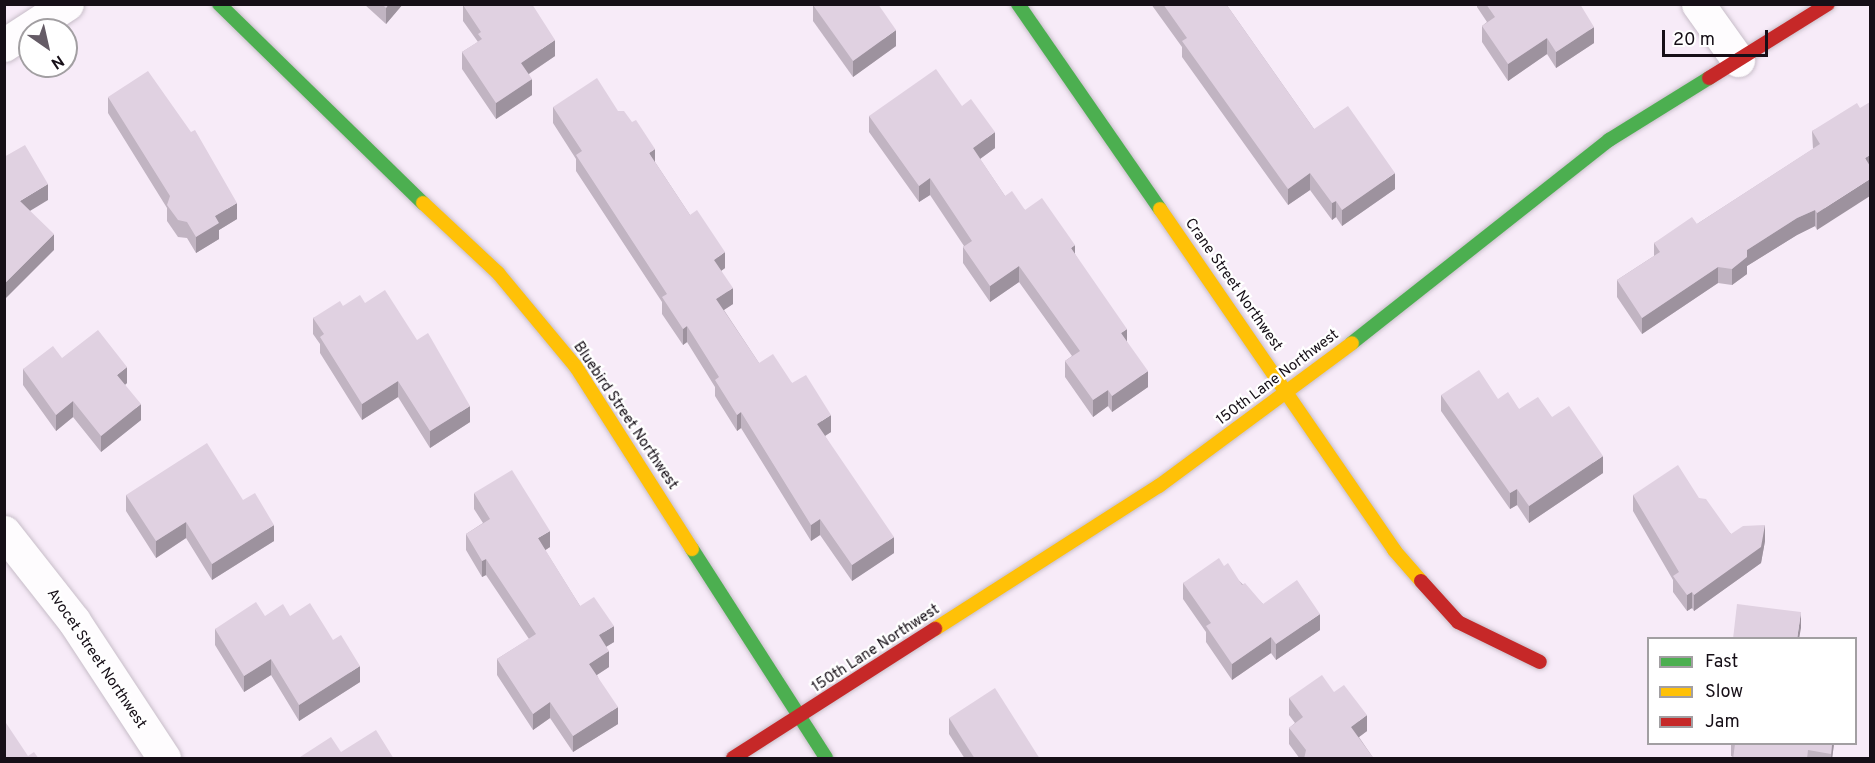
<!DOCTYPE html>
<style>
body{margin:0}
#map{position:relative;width:1875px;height:763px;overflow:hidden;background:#f7ebf8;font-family:Overpass,sans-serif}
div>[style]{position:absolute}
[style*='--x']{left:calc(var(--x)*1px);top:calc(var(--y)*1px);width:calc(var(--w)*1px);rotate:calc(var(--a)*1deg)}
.roads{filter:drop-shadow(0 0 2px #c7bdc8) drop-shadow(0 0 2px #c7bdc8)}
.street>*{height:33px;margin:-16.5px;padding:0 16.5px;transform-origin:16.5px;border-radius:16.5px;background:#fefcfe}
.fast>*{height:14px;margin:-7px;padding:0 7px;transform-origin:7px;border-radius:7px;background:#4caf50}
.slow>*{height:14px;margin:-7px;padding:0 7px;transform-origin:7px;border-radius:7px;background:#ffc107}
.jam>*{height:14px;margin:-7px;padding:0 7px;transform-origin:7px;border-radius:7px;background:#c62828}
.wall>*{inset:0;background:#c1b4c2}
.shaded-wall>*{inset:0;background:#9d929e}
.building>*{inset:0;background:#e0d1e1}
span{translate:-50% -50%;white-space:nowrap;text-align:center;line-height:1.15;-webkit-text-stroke:4.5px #fff;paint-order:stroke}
.street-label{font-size:15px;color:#160f17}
.frame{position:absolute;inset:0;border:6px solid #160f17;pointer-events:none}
.legend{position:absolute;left:1647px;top:637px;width:210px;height:108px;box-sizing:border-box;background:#fff;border:2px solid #a29fa2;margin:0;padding:8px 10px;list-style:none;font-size:18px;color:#160f17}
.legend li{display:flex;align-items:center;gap:12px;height:30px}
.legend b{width:30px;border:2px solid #a29fa2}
.north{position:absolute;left:18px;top:18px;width:60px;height:60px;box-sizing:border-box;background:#fff;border:2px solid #a29fa2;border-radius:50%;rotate:146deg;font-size:16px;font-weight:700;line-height:24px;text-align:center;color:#160f17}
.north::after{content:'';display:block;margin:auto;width:21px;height:27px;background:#655c66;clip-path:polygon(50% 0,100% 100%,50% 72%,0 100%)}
.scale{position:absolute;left:1662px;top:30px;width:106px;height:27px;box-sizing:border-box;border:3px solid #160f17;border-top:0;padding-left:8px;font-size:18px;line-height:21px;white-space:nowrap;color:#160f17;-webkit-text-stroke:4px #fff;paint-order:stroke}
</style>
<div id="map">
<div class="roads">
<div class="street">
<div style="--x:1698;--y:4;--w:69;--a:54.5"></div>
<div style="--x:4;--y:45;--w:75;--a:-33.1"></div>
<div style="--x:4;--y:532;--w:113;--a:51.8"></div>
<div style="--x:74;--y:621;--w:164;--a:56.7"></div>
</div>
<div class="fast">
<div style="--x:219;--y:4;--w:285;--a:44.3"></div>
<div style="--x:1018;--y:4;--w:249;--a:55.3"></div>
<div style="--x:1352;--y:343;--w:328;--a:-38.3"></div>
<div style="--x:1609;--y:140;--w:118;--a:-31.8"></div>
<div style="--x:692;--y:549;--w:248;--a:57.3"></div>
</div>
<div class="slow">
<div style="--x:423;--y:203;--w:103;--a:43"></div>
<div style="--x:498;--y:273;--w:122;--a:50.3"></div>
<div style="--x:576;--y:367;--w:216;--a:57.5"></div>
<div style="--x:1160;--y:209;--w:414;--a:55.5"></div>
<div style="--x:1394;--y:550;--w:41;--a:48.9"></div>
<div style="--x:935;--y:629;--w:266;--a:-32.6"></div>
<div style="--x:1159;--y:486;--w:240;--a:-36.5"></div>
</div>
<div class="jam">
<div style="--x:1709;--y:78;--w:140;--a:-31.9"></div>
<div style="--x:1421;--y:581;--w:55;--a:47.9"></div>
<div style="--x:1458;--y:622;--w:91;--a:26"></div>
<div style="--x:733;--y:758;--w:240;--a:-32.6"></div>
</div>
</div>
<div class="wall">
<div style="clip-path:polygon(364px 4px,403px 4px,386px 24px)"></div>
<div style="clip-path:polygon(1151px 4px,1226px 4px,1314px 129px,1395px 189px,1342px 226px,1336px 217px,1332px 220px,1310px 190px,1288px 205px,1182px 57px,1182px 47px)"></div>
<div style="clip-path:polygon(1477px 4px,1580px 4px,1594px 43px,1556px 68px,1547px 54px,1508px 81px,1482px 42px,1482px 26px,1487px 22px,1477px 7px)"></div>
<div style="clip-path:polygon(463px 5px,555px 56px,529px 74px,532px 95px,496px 119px,462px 69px,462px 52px,478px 42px,463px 21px)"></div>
<div style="clip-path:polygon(813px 5px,896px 46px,853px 77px,813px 21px)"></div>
<div style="clip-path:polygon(108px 97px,237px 219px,219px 230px,219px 239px,196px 253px,187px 238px,178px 237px,167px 221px,167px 208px,108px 113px)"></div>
<div style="clip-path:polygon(962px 106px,995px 148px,980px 159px,1005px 196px,1025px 210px,1075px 254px,1127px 342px,1148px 387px,1112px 412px,1108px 406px,1093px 417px,1065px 377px,1065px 361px,1072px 356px,1019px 282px,990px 302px,963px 263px,963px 247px,964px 246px,930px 195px,919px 202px,869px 132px,869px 116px)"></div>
<div style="clip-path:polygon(553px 107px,618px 111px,655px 162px,725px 268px,721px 271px,733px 304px,724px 310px,759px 363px,792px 383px,831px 432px,825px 436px,894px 553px,852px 581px,820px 535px,811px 541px,741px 428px,737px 431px,715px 396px,715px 387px,687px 342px,683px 345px,662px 314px,662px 302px,576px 171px,576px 159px,553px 123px)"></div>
<div style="clip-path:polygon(1860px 108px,1817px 230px,1815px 226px,1797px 235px,1747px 266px,1747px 274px,1732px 285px,1718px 283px,1642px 334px,1617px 297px,1617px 280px,1654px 256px,1654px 243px,1697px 224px,1813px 149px,1812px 131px)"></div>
<div style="clip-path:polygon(365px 303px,470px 422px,430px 448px,398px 397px,362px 420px,320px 353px,320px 344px,313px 334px,313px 318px,343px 306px)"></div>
<div style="clip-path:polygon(62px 358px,127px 383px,125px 385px,141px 420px,101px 452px,73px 417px,56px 431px,23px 385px,23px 369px)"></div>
<div style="clip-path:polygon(1441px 395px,1498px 399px,1519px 409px,1552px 417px,1603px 473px,1529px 523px,1517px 505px,1510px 509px,1441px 411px)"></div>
<div style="clip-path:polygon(474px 493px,550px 547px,545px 550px,580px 606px,614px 642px,606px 647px,609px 667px,597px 675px,618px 724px,573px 752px,550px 718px,533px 730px,497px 675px,497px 659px,529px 639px,486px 575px,482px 577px,466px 550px,466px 534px,483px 523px,474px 509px)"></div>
<div style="clip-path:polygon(126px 495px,243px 500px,274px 541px,212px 580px,186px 538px,156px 558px,126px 511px)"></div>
<div style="clip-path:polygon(1633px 495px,1699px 498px,1731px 534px,1765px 541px,1761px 563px,1694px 611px,1692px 608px,1687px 611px,1673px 592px,1673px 580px,1633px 511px)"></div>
<div style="clip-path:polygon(1224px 566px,1263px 604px,1320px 630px,1276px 660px,1271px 653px,1232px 680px,1206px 642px,1206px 632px,1183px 599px,1183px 583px)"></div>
<div style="clip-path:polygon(265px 616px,290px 616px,360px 682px,299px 721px,271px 675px,244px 692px,215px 645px,215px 629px)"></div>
<div style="clip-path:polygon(1334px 692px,1367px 731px,1359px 737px,1374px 759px,1300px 759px,1289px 744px,1289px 728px,1295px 723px,1289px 715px,1289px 698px)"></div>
<div style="clip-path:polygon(949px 718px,1040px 759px,965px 759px,949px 734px)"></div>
<div style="clip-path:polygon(1731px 744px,1834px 744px,1832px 759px,1733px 759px,1733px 757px,1731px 756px)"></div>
</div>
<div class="shaded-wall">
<div style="clip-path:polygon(389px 4px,403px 4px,386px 24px,386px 8px)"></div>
<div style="clip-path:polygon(1594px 27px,1594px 43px,1556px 68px,1556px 52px)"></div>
<div style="clip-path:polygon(896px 30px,896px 46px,853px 77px,853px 61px)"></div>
<div style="clip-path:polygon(1547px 38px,1547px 54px,1508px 81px,1508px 64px)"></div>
<div style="clip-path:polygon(555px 40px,555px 56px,521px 79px,521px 63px)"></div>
<div style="clip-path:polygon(532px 79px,532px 95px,496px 119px,496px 103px)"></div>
<div style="clip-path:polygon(995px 132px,995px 148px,973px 164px,973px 148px)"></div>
<div style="clip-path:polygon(655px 149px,655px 166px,649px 153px)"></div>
<div style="clip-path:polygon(1870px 155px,1870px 171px,1865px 158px)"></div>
<div style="clip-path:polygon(1310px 173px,1310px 190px,1288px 205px,1288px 189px)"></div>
<div style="clip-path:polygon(1395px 173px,1395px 189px,1342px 226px,1342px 210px)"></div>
<div style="clip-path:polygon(930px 178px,930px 195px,919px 202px,919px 186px)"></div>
<div style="clip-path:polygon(1870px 179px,1870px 196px,1817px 230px,1817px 213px)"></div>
<div style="clip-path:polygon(48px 184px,48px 200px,20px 217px,20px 201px)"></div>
<div style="clip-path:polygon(1336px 201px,1336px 217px,1332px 220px,1332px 203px)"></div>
<div style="clip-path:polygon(237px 203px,237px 219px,219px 230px,219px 239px,196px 253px,196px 237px,215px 216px)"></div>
<div style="clip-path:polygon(1815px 210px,1815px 226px,1797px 235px,1747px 266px,1747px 274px,1732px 285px,1732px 269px,1747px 250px,1797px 218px)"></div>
<div style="clip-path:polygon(54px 234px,54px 250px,4px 300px,4px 284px)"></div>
<div style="clip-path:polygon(1075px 245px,1075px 261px,1071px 248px)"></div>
<div style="clip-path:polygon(725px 252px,725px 268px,714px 276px,714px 260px)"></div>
<div style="clip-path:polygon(1019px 266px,1019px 282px,990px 302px,990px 286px)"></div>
<div style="clip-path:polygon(1718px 267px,1718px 283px,1642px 334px,1642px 318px)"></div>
<div style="clip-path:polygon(733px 288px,733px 304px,716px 315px,716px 299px)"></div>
<div style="clip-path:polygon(687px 326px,687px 342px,683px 345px,683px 329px)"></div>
<div style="clip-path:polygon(1127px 329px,1127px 345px,1121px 333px)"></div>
<div style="clip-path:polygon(127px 367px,127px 383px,117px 391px,117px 375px)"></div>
<div style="clip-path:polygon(1148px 371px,1148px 387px,1112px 412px,1112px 396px)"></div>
<div style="clip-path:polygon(398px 381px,398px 397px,362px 420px,362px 404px)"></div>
<div style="clip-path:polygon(1108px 390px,1108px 406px,1093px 417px,1093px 400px)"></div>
<div style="clip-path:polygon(73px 401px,73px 417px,56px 431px,56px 415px)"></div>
<div style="clip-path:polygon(141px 404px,141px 420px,101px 452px,101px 436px)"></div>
<div style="clip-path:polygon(470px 406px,470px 422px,430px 448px,430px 431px)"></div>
<div style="clip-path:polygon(741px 412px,741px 428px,737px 431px,737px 415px)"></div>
<div style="clip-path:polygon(831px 415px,831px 432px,817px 441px,817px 424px)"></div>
<div style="clip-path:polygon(1603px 456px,1603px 473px,1529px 523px,1529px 506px)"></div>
<div style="clip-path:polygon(1517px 489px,1517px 505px,1510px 509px,1510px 493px)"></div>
<div style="clip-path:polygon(820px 519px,820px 535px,811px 541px,811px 525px)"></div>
<div style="clip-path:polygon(186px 522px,186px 538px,156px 558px,156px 541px)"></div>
<div style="clip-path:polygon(274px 525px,274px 541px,212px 580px,212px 564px)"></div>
<div style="clip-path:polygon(1765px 525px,1765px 541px,1761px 563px,1694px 611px,1694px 595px)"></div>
<div style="clip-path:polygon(550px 531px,550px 547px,538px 555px,538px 538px)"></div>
<div style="clip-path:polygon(894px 537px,894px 553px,852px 581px,852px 565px)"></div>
<div style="clip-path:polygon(486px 559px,486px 575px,482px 577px,482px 561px)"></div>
<div style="clip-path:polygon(1692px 592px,1692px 608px,1687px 611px,1687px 595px)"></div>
<div style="clip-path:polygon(1801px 612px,1801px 628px,1799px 639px,1797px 639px)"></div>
<div style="clip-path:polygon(1320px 614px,1320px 630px,1276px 660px,1276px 644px)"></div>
<div style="clip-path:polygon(614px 626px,614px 642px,599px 651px,599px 635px)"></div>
<div style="clip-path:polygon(1271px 637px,1271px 653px,1232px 680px,1232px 664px)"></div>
<div style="clip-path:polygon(609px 651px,609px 667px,589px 680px,589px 664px)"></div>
<div style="clip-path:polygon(271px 659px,271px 675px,244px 692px,244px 676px)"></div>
<div style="clip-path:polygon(360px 666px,360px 682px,299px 721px,299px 705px)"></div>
<div style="clip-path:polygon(550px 702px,550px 718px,533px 730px,533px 714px)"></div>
<div style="clip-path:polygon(618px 707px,618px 724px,573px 752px,573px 736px)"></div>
<div style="clip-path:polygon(1367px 715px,1367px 731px,1351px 743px,1351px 727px)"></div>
<div style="clip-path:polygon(1832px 744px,1834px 744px,1832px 759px,1831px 759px)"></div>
</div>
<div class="building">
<div style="clip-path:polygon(382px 4px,389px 4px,386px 8px)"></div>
<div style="clip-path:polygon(464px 4px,532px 4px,555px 40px,521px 63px,532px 79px,496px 103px,462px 52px,482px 39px,478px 34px,481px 32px,463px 5px)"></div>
<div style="clip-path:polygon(878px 4px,896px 30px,853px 61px,813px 5px)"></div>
<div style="clip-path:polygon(1163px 4px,1226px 4px,1314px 129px,1348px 106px,1395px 173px,1342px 210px,1336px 201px,1332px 203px,1310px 173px,1288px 189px,1182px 41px,1187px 38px)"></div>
<div style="clip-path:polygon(1486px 4px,1580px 4px,1594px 27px,1556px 52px,1547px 38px,1508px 64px,1482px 26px,1495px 17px)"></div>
<div style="clip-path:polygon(936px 69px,962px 106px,971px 99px,995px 132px,973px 148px,1005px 196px,1012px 191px,1025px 210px,1042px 198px,1075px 245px,1071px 248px,1127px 329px,1121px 333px,1148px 371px,1112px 396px,1108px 390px,1093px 400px,1065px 361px,1080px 351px,1019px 266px,990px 286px,963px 247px,972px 241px,930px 178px,919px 186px,869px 116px)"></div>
<div style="clip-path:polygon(148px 71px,191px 132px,195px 130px,237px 203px,215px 216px,219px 223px,196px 237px,187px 222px,178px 220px,167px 205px,170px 196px,108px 97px)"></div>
<div style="clip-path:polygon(597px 78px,618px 111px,624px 111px,632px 122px,636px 120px,655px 149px,649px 153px,690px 215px,697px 210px,725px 252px,714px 260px,733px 288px,716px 299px,759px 363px,773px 354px,792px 383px,806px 375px,831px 415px,817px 424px,894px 537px,852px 565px,820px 519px,811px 525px,741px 412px,737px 415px,715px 380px,719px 377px,687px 326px,683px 329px,662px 297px,667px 294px,576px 155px,582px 151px,553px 107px)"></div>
<div style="clip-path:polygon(1870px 102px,1870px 155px,1865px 158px,1870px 166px,1870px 179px,1817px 213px,1815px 210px,1797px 218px,1747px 250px,1747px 257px,1732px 269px,1718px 267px,1642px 318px,1617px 280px,1660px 252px,1654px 243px,1692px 217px,1697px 224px,1820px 144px,1812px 131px,1857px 103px,1860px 108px)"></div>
<div style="clip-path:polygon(25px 145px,48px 184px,20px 201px,54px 234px,4px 284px,4px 157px)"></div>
<div style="clip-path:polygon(385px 290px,417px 340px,428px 333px,470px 406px,430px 431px,398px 381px,362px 404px,320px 337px,324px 334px,313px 318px,340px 301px,343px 306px,360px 295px,365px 303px)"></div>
<div style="clip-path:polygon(98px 330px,127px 367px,117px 375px,141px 404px,101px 436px,73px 401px,56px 415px,23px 369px,53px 346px,62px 358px)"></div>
<div style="clip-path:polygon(1479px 370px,1498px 399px,1508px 392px,1519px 409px,1538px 397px,1552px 417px,1569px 406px,1603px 456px,1529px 506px,1517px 489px,1510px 493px,1441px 395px)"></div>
<div style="clip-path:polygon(207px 443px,243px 500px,255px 493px,274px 525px,212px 564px,186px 522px,156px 541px,126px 495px)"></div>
<div style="clip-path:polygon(1678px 465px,1699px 498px,1706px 499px,1731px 534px,1743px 526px,1765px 525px,1761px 547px,1694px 595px,1692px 592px,1687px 595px,1673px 576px,1679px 572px,1633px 495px)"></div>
<div style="clip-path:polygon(512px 470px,550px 531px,538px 538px,580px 606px,594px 597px,614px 626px,599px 635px,609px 651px,589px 664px,618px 707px,573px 736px,550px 702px,533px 714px,497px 659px,536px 634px,486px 559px,482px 561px,466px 534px,490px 519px,474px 493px)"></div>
<div style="clip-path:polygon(1219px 558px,1224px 566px,1228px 563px,1242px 585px,1245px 583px,1263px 604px,1297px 580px,1320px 614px,1276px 644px,1271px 637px,1232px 664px,1206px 626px,1211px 623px,1183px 583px)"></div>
<div style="clip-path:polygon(256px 602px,265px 616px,283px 604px,290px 616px,310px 603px,333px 640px,341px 635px,360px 666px,299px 705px,271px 659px,244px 676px,215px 629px)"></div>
<div style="clip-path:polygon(1737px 604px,1801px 612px,1797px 639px,1733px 639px)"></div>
<div style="clip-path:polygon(1322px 675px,1334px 692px,1344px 685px,1367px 715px,1351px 727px,1374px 759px,1304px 759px,1306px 750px,1289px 728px,1303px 717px,1289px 698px)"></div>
<div style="clip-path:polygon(995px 688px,1040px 759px,975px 759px,949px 718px)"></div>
<div style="clip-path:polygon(4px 720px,28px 756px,34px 752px,39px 759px,4px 759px)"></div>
<div style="clip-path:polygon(376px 730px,394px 759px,297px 759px,331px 737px,341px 752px)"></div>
<div style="clip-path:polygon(1735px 744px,1832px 744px,1831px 754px,1808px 750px,1807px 759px,1733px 759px)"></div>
</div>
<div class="street-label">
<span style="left:1233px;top:285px;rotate:55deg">Crane Street Northwest</span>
<span style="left:1278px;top:378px;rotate:-37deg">150th Lane Northwest</span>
<span style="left:625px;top:416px;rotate:56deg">Bluebird Street Northwest</span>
<span style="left:876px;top:649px;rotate:-33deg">150th Lane Northwest</span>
<span style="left:96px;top:659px;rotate:56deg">Avocet Street Northwest</span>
</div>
<div class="frame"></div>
<ul class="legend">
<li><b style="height:8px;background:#4caf50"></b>Fast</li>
<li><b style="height:8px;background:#ffc107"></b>Slow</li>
<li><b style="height:8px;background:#c62828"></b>Jam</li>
</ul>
<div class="north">N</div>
<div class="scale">20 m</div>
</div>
